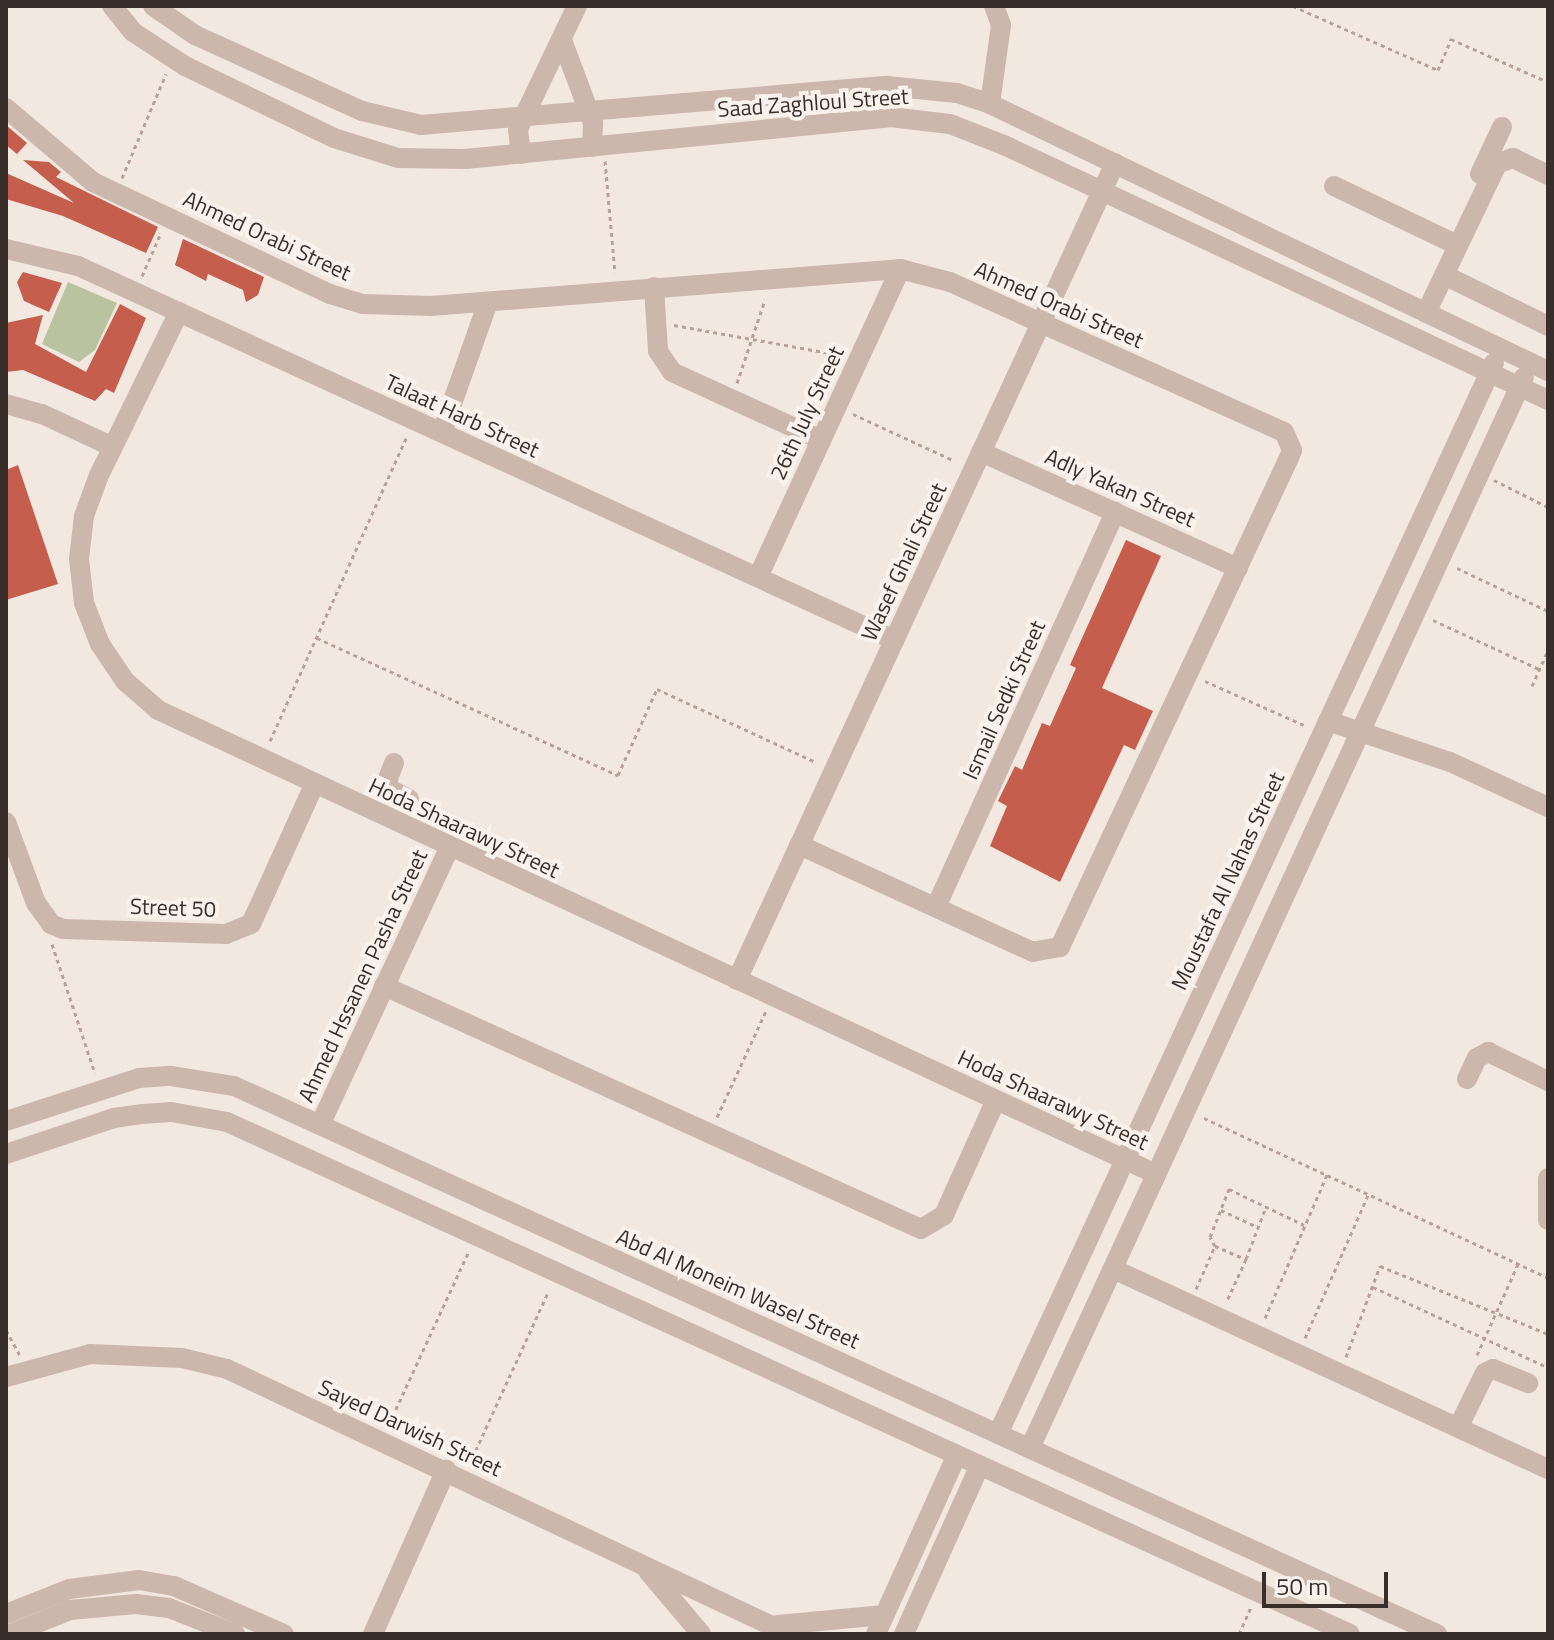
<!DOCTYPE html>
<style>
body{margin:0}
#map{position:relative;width:1554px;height:1640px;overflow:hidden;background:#f3e8e0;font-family:"Titillium Web",sans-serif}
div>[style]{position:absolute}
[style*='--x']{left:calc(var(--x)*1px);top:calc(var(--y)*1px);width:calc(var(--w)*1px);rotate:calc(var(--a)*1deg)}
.green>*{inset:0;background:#bac3a0}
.building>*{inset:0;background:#c55e4d}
.path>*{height:3px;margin-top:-1.5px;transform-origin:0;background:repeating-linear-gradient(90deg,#b8a196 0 4px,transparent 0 8px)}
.minor>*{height:20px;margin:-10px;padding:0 10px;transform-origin:10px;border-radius:10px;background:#ccb7ac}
span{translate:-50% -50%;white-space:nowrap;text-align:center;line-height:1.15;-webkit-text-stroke:8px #faf3ed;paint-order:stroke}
.street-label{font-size:22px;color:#3a2e2b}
.frame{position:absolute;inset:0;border:8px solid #3a2e2b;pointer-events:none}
.scale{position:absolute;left:1262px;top:1572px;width:126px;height:36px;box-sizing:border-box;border:4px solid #3a2e2b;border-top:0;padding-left:10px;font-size:24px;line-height:28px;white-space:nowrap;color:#3a2e2b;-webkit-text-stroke:6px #faf3ed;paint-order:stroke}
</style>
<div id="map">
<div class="green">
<div style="clip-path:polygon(68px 282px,117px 303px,95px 350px,79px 362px,42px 344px)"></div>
</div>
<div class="building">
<div style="clip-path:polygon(6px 125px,27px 143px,17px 154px,6px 145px)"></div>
<div style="clip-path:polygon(23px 160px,49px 162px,61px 172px,56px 177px,158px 227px,146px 253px,63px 216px,6px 199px,6px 173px,74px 203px)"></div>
<div style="clip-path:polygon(183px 239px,264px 277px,258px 295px,246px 302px,243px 290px,208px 274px,206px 281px,175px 265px)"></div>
<div style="clip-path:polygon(23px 272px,62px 283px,49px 312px,24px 301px,17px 282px)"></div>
<div style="clip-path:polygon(120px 304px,146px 318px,114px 393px,106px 389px,95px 401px,23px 370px,6px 372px,6px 323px,43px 315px,35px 344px,86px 372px)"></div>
<div style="clip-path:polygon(18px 465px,58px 584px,6px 600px,6px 470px)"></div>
<div style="clip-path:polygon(1126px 540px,1161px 556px,1102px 688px,1153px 711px,1135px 750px,1124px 745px,1060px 882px,990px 846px,1007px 806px,998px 801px,1015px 766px,1022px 770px,1042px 723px,1050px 726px,1076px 668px,1070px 665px)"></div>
</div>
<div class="path">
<div style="--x:1293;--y:6;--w:158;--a:23.8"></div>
<div style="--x:1438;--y:70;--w:34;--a:-67"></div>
<div style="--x:1451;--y:39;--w:106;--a:23.9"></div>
<div style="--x:605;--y:161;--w:112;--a:84.9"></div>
<div style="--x:122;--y:178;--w:113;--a:-67.1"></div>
<div style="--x:142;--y:276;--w:45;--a:-66.3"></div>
<div style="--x:674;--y:325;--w:169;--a:10.2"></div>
<div style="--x:737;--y:383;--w:88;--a:-71.4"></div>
<div style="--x:853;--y:414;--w:112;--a:24.7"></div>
<div style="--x:1494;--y:480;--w:60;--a:26.6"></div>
<div style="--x:1457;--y:568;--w:101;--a:25.3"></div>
<div style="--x:1433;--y:620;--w:117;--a:24.8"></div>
<div style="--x:317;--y:638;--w:331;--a:24.5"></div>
<div style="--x:618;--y:775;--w:94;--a:-65.6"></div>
<div style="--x:657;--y:689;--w:175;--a:24.7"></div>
<div style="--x:1205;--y:681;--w:108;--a:24"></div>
<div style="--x:1532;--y:686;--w:39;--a:-66"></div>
<div style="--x:270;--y:741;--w:332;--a:-65.8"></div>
<div style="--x:52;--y:944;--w:136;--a:71.6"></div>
<div style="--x:717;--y:1117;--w:117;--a:-65.2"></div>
<div style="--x:1204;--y:1118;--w:379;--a:24.9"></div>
<div style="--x:1221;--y:1210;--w:40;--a:25"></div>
<div style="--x:1215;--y:1246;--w:10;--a:-119"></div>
<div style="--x:1210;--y:1237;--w:52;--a:-68.4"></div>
<div style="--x:1229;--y:1189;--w:83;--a:25.6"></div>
<div style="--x:1246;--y:1259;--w:56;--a:-69"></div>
<div style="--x:1373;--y:1287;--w:192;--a:24.7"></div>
<div style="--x:1196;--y:1289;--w:47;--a:-66.2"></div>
<div style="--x:1215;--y:1246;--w:34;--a:23"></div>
<div style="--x:1246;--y:1259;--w:48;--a:114.4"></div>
<div style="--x:1265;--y:1318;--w:156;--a:-66.6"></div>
<div style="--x:6;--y:1330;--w:29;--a:61"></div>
<div style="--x:1305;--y:1338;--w:156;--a:-66.2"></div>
<div style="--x:1477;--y:1355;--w:100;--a:-65.7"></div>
<div style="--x:1346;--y:1357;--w:97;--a:-69.5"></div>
<div style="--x:1380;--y:1266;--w:181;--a:22"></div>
<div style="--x:389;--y:1424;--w:188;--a:-65.2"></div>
<div style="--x:469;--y:1465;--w:192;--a:-65.4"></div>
<div style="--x:1239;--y:1634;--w:30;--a:-66"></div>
</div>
<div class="minor">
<div style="--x:112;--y:6;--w:33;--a:51"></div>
<div style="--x:133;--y:32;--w:62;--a:33.2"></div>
<div style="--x:185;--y:66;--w:165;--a:25.8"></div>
<div style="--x:334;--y:138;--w:67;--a:17.4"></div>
<div style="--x:398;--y:158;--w:67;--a:0.9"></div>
<div style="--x:465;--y:159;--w:427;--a:-5.6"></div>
<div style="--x:890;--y:117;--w:60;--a:6.7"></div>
<div style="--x:950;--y:124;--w:60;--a:21.4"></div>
<div style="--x:1006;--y:146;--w:599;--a:25.11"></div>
<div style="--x:153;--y:6;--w:51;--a:34.6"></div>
<div style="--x:195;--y:35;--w:183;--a:24.5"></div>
<div style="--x:362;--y:111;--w:61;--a:13.3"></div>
<div style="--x:421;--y:125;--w:468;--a:-4.8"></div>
<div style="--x:887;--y:86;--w:70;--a:5.7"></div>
<div style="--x:957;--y:93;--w:35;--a:18"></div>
<div style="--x:990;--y:104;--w:619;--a:25.57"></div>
<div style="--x:562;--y:40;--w:89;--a:69.5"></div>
<div style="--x:593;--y:123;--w:24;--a:92"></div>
<div style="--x:990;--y:104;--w:80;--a:-82.1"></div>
<div style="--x:1001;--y:25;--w:20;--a:-110"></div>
<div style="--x:6;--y:108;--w:114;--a:40.4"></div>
<div style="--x:93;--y:182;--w:262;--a:25.3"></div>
<div style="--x:330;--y:294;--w:34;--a:17"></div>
<div style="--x:362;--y:304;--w:69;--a:1.7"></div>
<div style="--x:431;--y:306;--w:470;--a:-4.5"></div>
<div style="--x:900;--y:269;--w:52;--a:14.6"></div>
<div style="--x:950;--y:282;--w:366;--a:24.2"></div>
<div style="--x:1284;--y:432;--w:20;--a:66"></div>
<div style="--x:1292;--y:450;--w:11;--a:112"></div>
<div style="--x:1288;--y:460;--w:538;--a:115.09"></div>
<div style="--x:1060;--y:947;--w:27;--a:170"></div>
<div style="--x:1033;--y:952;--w:257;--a:-155.4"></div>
<div style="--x:521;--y:154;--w:25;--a:-97"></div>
<div style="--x:518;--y:129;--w:136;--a:-64.4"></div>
<div style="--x:1480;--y:174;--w:52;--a:-64.9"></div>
<div style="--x:1334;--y:186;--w:127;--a:25.6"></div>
<div style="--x:6;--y:249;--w:74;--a:13.3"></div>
<div style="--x:78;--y:266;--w:898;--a:24.62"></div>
<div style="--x:1444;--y:275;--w:116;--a:26.1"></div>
<div style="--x:654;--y:287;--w:64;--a:86.4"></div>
<div style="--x:658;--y:351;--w:25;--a:56"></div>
<div style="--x:672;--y:372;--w:164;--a:24.5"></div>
<div style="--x:179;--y:312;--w:182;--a:116.1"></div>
<div style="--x:99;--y:475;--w:44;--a:110.1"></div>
<div style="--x:84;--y:516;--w:43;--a:96.6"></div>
<div style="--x:79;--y:559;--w:44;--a:83.5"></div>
<div style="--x:84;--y:603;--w:44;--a:68.7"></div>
<div style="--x:100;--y:644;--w:45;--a:56"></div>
<div style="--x:125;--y:681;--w:44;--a:41.3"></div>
<div style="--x:158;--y:710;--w:1101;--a:24.94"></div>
<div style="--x:1426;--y:313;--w:165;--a:-64.5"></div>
<div style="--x:1497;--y:164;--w:17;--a:-21"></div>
<div style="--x:1513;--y:158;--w:39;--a:26"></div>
<div style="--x:6;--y:404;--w:37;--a:16"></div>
<div style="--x:42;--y:414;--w:78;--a:24.9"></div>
<div style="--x:442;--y:432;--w:138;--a:-70.5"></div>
<div style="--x:981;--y:452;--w:282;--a:24.3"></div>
<div style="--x:758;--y:577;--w:339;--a:-65.2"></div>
<div style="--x:1328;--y:721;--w:129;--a:18.6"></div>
<div style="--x:1450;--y:762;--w:108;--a:24.7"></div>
<div style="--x:394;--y:763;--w:26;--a:111"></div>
<div style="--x:385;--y:787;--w:27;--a:27"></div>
<div style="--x:6;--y:822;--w:86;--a:69.7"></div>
<div style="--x:36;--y:903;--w:26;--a:54"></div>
<div style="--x:51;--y:924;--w:13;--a:23"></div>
<div style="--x:63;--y:929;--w:163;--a:1.8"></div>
<div style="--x:226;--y:934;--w:27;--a:-22"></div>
<div style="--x:251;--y:924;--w:153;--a:-65.6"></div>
<div style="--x:936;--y:907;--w:434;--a:-65.6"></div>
<div style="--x:737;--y:980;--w:900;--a:-65.17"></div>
<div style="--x:384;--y:986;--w:589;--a:24.35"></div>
<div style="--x:921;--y:1229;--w:27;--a:-31"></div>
<div style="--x:944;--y:1215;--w:126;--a:-65.7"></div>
<div style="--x:1467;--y:1079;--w:23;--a:-65"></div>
<div style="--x:1477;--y:1058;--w:13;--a:-29"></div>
<div style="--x:1488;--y:1052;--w:67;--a:25.8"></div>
<div style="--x:6;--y:1121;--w:140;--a:-17.9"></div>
<div style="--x:139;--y:1078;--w:32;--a:-4"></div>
<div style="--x:171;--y:1076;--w:64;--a:9"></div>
<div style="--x:234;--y:1086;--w:1322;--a:24.49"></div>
<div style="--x:320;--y:1125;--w:306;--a:-65"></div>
<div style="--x:6;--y:1154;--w:114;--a:-18.4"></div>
<div style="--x:114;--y:1118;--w:29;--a:-8"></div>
<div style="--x:143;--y:1114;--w:28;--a:-4"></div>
<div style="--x:171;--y:1112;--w:57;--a:10.1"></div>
<div style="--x:227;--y:1122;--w:1234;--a:24.51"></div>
<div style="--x:1548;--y:1178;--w:42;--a:90"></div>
<div style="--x:1113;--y:1269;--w:479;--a:24.7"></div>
<div style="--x:6;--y:1377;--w:87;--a:-15.3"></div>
<div style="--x:90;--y:1354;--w:92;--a:2.5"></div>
<div style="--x:182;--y:1358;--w:46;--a:13.7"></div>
<div style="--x:227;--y:1369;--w:621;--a:25.25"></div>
<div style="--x:1459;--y:1426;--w:59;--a:-63.9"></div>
<div style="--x:1485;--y:1373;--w:9;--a:-27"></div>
<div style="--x:1493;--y:1369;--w:38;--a:22"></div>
<div style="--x:998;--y:1434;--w:1180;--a:-65.15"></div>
<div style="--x:1030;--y:1448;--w:1179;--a:-65.24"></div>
<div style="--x:648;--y:1571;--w:82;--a:49.9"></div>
<div style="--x:6;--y:1614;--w:68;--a:-21.6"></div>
<div style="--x:69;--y:1589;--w:71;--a:-7.3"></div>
<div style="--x:139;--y:1580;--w:36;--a:10"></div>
<div style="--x:174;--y:1586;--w:120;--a:23.6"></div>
<div style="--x:778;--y:1625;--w:106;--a:-5.4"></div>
<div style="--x:10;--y:1634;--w:65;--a:-21.8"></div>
<div style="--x:70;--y:1610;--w:66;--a:-5.2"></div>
<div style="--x:136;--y:1604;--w:33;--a:7"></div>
<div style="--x:169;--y:1608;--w:71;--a:21.5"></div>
<div style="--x:373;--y:1634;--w:180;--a:-66"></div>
<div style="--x:876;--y:1634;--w:196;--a:-65.7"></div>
<div style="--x:904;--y:1634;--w:185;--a:-65.8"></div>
</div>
<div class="street-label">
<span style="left:813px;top:103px;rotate:-4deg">Saad Zaghloul Street</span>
<span style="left:267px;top:236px;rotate:25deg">Ahmed Orabi Street</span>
<span style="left:1059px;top:305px;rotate:24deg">Ahmed Orabi Street</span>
<span style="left:807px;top:413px;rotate:-65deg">26th July Street</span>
<span style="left:462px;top:416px;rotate:25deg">Talaat Harb Street</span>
<span style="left:1120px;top:488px;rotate:24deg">Adly Yakan Street</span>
<span style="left:904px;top:562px;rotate:-65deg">Wasef Ghali Street</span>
<span style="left:1004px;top:700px;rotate:-66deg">Ismail Sedki Street</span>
<span style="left:464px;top:828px;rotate:25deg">Hoda Shaarawy Street</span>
<span style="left:1228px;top:881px;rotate:-65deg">Moustafa Al Nahas Street</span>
<span style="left:173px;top:908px;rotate:2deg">Street 50</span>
<span style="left:363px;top:976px;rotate:-65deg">Ahmed Hssanen Pasha Street</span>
<span style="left:1053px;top:1100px;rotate:25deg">Hoda Shaarawy Street</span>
<span style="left:738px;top:1289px;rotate:24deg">Abd Al Moneim Wasel Street</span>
<span style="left:410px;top:1428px;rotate:25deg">Sayed Darwish Street</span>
</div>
<div class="frame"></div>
<div class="scale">50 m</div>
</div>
